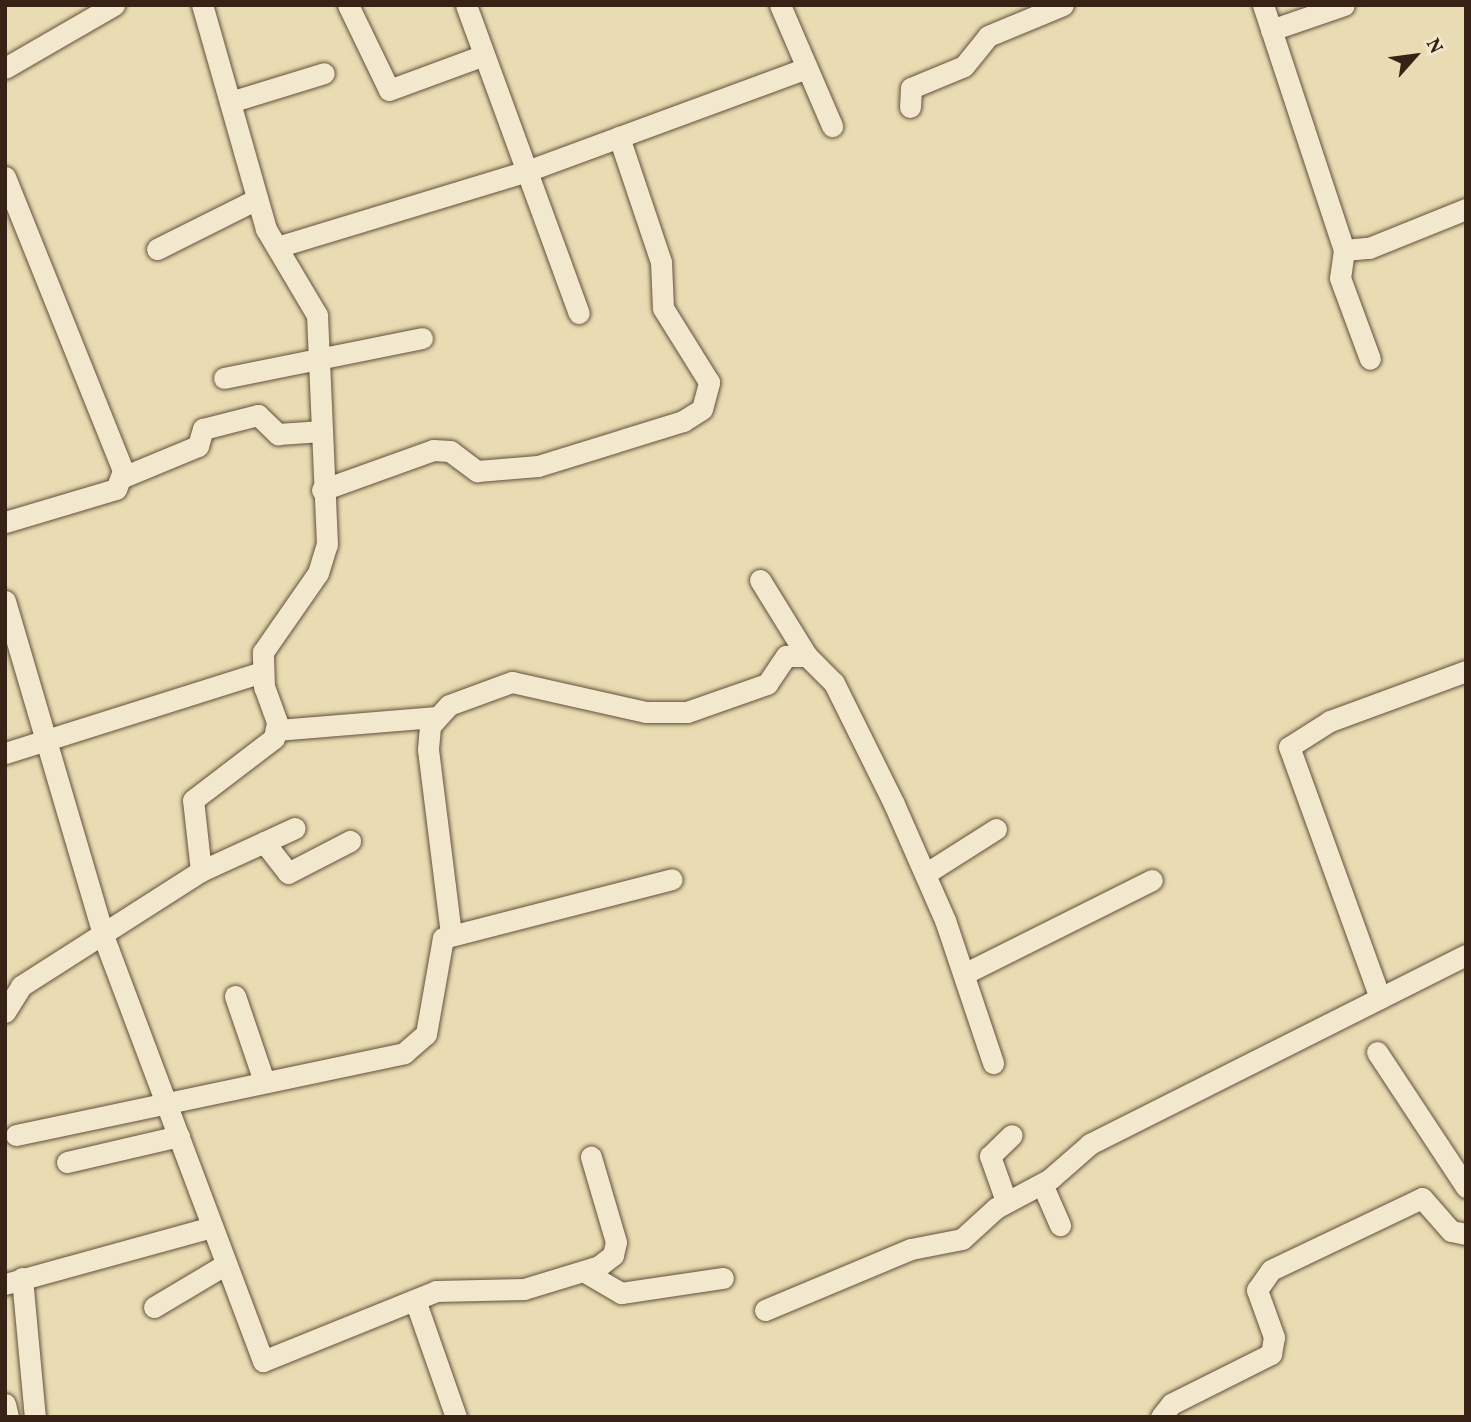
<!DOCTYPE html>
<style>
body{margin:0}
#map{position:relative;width:1471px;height:1422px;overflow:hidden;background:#eadcb2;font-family:Vollkorn,serif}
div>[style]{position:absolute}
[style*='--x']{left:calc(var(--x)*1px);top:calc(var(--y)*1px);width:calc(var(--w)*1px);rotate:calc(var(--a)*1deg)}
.roads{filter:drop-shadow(0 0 2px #64503c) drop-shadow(0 0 2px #64503c)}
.minor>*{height:21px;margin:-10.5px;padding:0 10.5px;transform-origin:10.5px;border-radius:10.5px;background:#f1e8cd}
span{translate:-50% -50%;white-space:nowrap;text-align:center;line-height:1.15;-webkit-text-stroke:5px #f1e8cd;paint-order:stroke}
.frame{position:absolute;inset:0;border:7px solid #382115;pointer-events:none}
.north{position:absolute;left:1380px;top:21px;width:70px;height:70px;-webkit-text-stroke:5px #f1e8cd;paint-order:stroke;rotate:62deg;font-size:19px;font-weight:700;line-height:28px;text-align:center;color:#382115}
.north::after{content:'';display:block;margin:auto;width:24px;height:32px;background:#382115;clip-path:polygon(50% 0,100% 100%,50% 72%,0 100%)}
</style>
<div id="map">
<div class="roads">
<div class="minor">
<div style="--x:348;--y:5;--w:94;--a:64.2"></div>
<div style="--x:389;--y:90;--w:101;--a:-20.2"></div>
<div style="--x:466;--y:5;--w:328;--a:69.9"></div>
<div style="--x:780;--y:5;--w:132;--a:66.7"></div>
<div style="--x:1263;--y:5;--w:258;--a:71.7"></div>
<div style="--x:1344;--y:250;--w:25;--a:-5"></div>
<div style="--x:1369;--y:248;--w:105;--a:-21.9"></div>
<div style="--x:1271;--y:30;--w:77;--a:-18.9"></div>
<div style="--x:5;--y:68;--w:126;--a:-30"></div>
<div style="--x:230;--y:102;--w:98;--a:-17.1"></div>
<div style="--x:910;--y:107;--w:19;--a:-87"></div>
<div style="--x:911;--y:88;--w:57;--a:-22.5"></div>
<div style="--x:964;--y:66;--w:38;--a:-51"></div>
<div style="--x:988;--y:36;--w:81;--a:-22.5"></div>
<div style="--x:5;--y:177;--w:317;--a:68.1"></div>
<div style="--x:123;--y:471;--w:19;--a:111"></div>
<div style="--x:116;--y:489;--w:116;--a:163.4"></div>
<div style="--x:277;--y:247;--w:261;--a:-16.9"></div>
<div style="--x:527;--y:171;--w:298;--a:-20.2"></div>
<div style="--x:157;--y:249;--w:112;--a:-26.6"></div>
<div style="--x:1344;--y:250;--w:28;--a:98"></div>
<div style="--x:1340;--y:278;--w:86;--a:69.7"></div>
<div style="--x:224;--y:378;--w:202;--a:-11.4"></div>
<div style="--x:123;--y:477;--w:81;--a:-22.5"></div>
<div style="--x:198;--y:446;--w:18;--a:-74"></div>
<div style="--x:203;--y:429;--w:57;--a:-14.3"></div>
<div style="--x:258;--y:415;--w:28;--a:44"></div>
<div style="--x:278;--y:434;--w:44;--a:-3.9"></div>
<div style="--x:322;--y:490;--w:118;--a:-19.8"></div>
<div style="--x:433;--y:450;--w:17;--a:3"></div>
<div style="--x:450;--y:451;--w:34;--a:37"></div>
<div style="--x:477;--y:471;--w:61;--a:-4.7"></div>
<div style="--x:538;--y:466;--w:152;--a:-17.2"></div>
<div style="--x:683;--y:421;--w:22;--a:-32"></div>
<div style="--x:702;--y:409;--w:28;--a:-75"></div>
<div style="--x:709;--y:382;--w:87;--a:-121.9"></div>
<div style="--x:663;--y:308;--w:46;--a:-92.5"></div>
<div style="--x:661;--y:262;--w:132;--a:-108.6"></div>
<div style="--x:760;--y:580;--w:89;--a:58.3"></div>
<div style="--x:807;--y:656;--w:38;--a:45"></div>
<div style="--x:834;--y:683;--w:135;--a:63.6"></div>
<div style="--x:894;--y:804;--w:127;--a:66.3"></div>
<div style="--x:945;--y:920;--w:151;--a:71.4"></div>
<div style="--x:5;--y:601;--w:351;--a:73.6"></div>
<div style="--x:104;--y:938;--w:452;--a:69.4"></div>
<div style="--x:263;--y:1361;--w:187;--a:-22"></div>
<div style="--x:436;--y:1291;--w:88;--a:-1.3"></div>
<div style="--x:524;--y:1289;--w:78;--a:-17"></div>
<div style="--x:599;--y:1266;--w:18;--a:-38"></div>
<div style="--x:613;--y:1255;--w:13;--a:-77"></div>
<div style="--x:616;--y:1242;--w:89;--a:-106.4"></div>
<div style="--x:277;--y:730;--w:159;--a:-4.7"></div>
<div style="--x:5;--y:753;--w:269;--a:-17.5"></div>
<div style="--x:264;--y:842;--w:39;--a:52"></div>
<div style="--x:288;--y:873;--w:70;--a:-27.3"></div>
<div style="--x:201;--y:871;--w:103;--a:-24.6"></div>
<div style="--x:925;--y:874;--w:84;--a:-32.4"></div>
<div style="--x:451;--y:934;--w:186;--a:-97.1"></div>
<div style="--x:428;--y:749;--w:23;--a:-85"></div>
<div style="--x:430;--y:726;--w:28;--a:-48"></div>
<div style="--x:449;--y:705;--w:67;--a:-20.1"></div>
<div style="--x:512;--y:682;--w:137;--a:12.6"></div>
<div style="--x:646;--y:712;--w:41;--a:0"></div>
<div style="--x:687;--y:712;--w:85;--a:-19.3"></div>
<div style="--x:767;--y:684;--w:34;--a:-56"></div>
<div style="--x:786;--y:656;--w:21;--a:0"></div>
<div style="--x:964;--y:974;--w:210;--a:-26.6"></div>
<div style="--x:235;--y:996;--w:90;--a:71.2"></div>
<div style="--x:1380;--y:998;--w:267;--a:-109.9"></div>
<div style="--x:1289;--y:747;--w:49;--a:-32.4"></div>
<div style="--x:1330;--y:721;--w:145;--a:-20.2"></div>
<div style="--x:5;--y:1012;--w:31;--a:-58"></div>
<div style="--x:21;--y:986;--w:214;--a:-32.6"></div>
<div style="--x:201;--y:871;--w:71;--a:-96.4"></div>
<div style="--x:193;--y:800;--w:102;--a:-37.4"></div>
<div style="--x:274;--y:738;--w:16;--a:-79"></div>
<div style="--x:277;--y:722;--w:37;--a:-110"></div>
<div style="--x:264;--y:687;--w:35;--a:-92"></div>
<div style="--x:263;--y:652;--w:96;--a:-55.2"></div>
<div style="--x:318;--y:573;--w:30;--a:-73"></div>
<div style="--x:327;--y:544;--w:229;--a:-92.5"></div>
<div style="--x:317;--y:315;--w:100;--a:-120.7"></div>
<div style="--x:266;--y:229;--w:233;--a:-105.9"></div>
<div style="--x:1377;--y:1052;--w:162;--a:56.6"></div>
<div style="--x:16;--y:1135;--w:397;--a:-11.9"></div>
<div style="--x:404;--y:1053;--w:29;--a:-41"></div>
<div style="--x:426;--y:1034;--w:97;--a:-80"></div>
<div style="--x:443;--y:938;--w:236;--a:-14.4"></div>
<div style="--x:67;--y:1162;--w:115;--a:-13.1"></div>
<div style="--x:1042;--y:1184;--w:45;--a:66.3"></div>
<div style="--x:1006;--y:1201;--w:48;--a:-109.6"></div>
<div style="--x:990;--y:1156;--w:30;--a:-44"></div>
<div style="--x:585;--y:1272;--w:42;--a:30.3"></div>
<div style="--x:621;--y:1293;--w:103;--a:-8.4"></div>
<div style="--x:22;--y:1278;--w:140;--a:84.7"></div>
<div style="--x:5;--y:1284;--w:215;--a:-15.4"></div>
<div style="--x:415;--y:1300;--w:124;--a:70.7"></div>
<div style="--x:154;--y:1307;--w:84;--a:-30.8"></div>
<div style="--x:765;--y:1310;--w:158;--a:-22.7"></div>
<div style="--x:911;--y:1249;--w:52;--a:-11.1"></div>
<div style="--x:962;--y:1239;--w:46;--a:-42.4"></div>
<div style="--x:996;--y:1208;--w:61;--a:-28.2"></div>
<div style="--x:1050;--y:1179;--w:53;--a:-41.2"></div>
<div style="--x:1090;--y:1144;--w:421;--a:-26.7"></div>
<div style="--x:5;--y:1404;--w:13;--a:77"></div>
<div style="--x:1161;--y:1417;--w:16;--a:-52"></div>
<div style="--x:1171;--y:1404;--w:112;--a:-26.6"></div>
<div style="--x:1271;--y:1354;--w:17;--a:-80"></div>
<div style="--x:1274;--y:1337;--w:50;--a:-109.9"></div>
<div style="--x:1257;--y:1290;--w:24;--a:-55"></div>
<div style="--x:1271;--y:1270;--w:167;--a:-25.5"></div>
<div style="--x:1422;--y:1198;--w:44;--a:48.7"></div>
<div style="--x:1451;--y:1231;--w:15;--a:11"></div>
</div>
</div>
<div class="frame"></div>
<div class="north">N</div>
</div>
